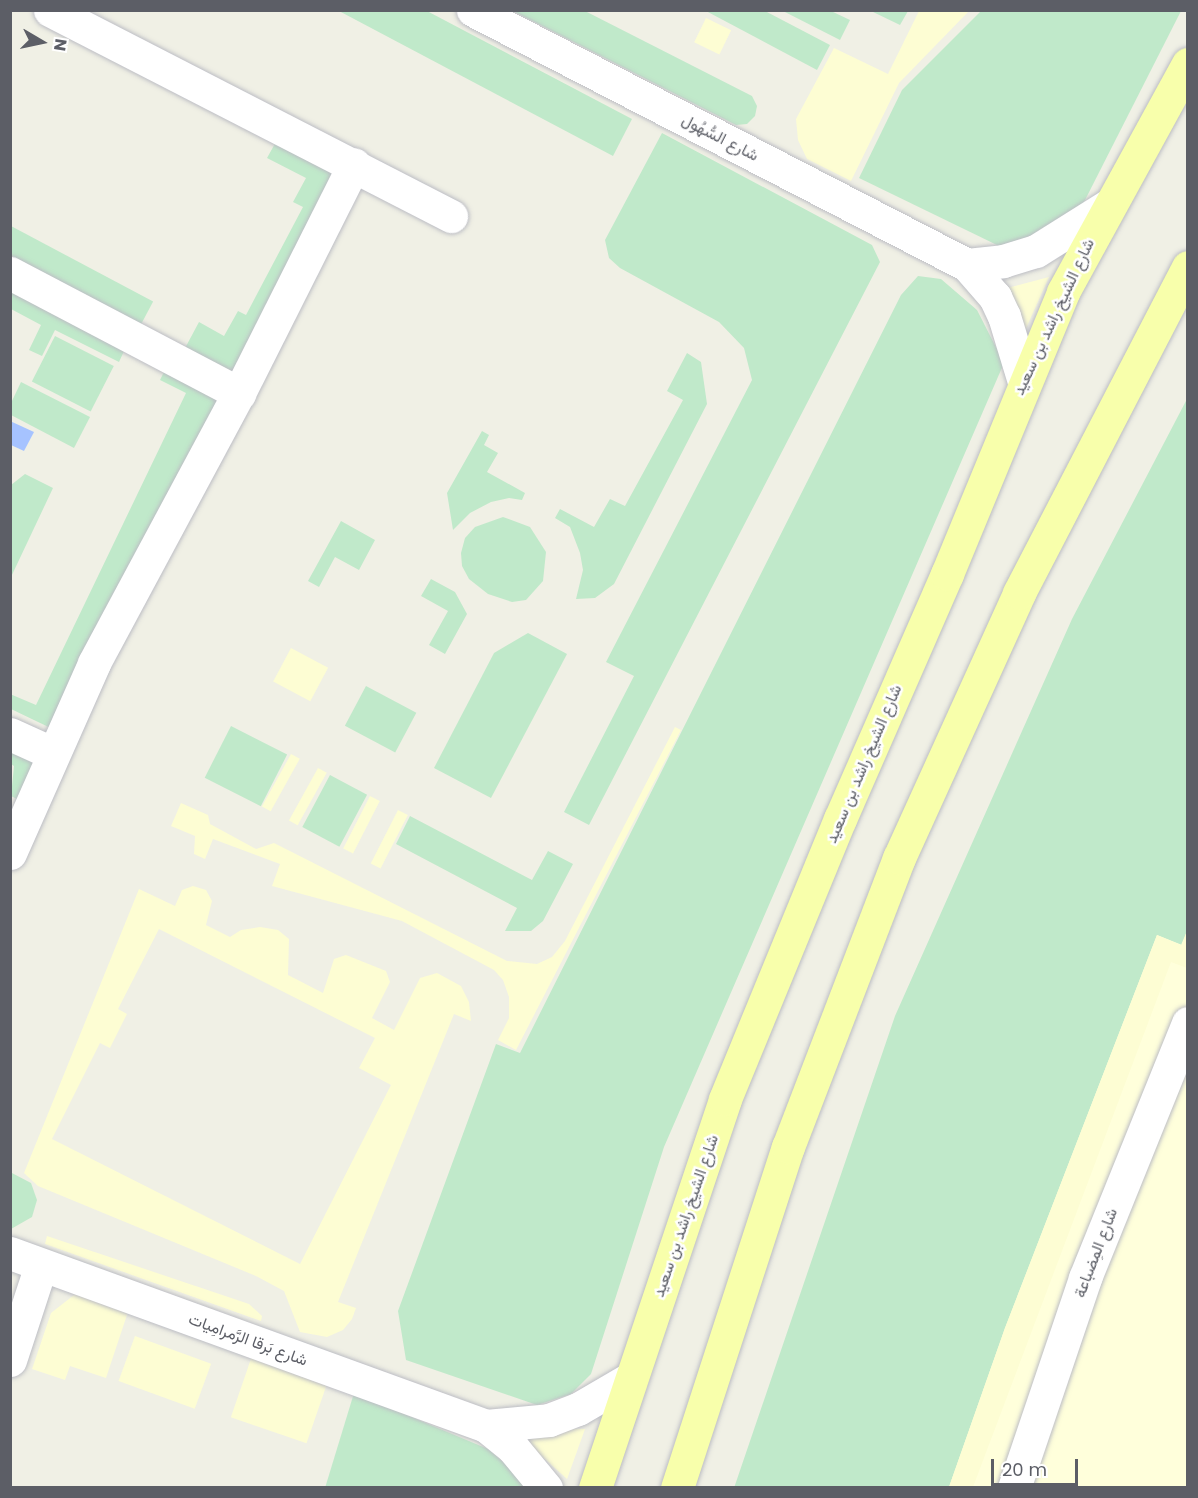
<!DOCTYPE html>
<meta charset="utf-8">
<style>
body{margin:0}
#map{position:relative;width:1198px;height:1498px;overflow:hidden;background:#f0f0e5;font-family:Poppins,Vazirmatn,sans-serif}
div>[style]{position:absolute}
[style*='--x']{left:calc(var(--x)*1px);top:calc(var(--y)*1px);width:calc(var(--w)*1px);rotate:calc(var(--a)*1deg)}
.commercial>*{inset:0;background:#ffffdb}
.green>*{inset:0;background:#c0e9ca;transform-origin:0 0}
.sand>*{inset:0;background:#fdfdd3;transform-origin:0 0}
.water>*{inset:0;background:#a6c3ff}
.roads{filter:drop-shadow(0 0 2px #bcbdc4) drop-shadow(0 0 2px #bcbdc4)}
.minor>*{height:33px;margin:-16.5px;padding:0 16.5px;transform-origin:16.5px;border-radius:16.5px;background:#fff}
.primary>*{height:33px;margin:-16.5px;padding:0 16.5px;transform-origin:16.5px;border-radius:16.5px;background:#f8ffab}
span{translate:-50% -50%;white-space:nowrap;text-align:center;line-height:1.15;-webkit-text-stroke:5px #fff;paint-order:stroke}
.street-label{font-size:16px;color:#5c5e66}
.frame{position:absolute;inset:0;border:12px solid #5c5e66;pointer-events:none}
.north{position:absolute;left:12px;top:12px;width:60px;height:60px;-webkit-text-stroke:4px #fff;paint-order:stroke;rotate:99deg;font-size:16px;font-weight:700;line-height:24px;text-align:center;color:#5c5e66}
.north::after{content:'';display:block;margin:auto;width:21px;height:27px;background:#5c5e66;clip-path:polygon(50% 0,100% 100%,50% 72%,0 100%)}
.scale{position:absolute;left:991px;top:1459px;width:87px;height:27px;box-sizing:border-box;border:3px solid #5c5e66;border-top:0;padding-left:8px;font-size:18px;line-height:21px;white-space:nowrap;color:#5c5e66;-webkit-text-stroke:4px #fff;paint-order:stroke}
</style>
<div id="map">
<div class="commercial">
<div style="clip-path:polygon(1187px 695px,1187px 1487px,862px 1488px)"></div>
</div>
<div class="green">
<div style="clip-path:polygon(339px 11px,427px 11px,632px 119px,613px 156px)"></div>
<div style="clip-path:polygon(513px 11px,585px 11px,752px 96px,757px 106px,755px 116px,747px 124px,736px 125px)"></div>
<div style="clip-path:polygon(706px 11px,765px 11px,830px 45px,817px 70px)"></div>
<div style="clip-path:polygon(783px 11px,831px 11px,850px 20px,840px 40px)"></div>
<div style="clip-path:polygon(871px 11px,908px 11px,900px 25px)"></div>
<div style="clip-path:polygon(981px 11px,1181px 11px,1082px 206px,1044px 233px,999px 246px,859px 178px,902px 90px)"></div>
<div style="clip-path:polygon(662px 133px,872px 245px,880px 262px,589px 825px,564px 812px,634px 676px,606px 662px,752px 380px,744px 348px,719px 322px,620px 268px,609px 258px,605px 240px)"></div>
<div style="clip-path:polygon(277px 140px,339px 173px,231px 376px,184px 350px,199px 322px,224px 336px,238px 311px,246px 315px,303px 207px,293px 202px,306px 178px,267px 158px)"></div>
<div style="left:11px;top:226px;width:161px;height:26px;rotate:28deg"></div>
<div style="clip-path:polygon(918px 276px,941px 279px,977px 310px,1004px 363px,664px 1147px,591px 1374px,571px 1394px,537px 1405px,406px 1360px,398px 1311px,496px 1044px,520px 1053px,901px 295px)"></div>
<div style="clip-path:polygon(10px 291px,125px 349px,119px 362px,55px 330px,42px 356px,29px 350px,41px 325px,11px 309px)"></div>
<div style="left:55px;top:336px;width:66px;height:51px;rotate:27deg"></div>
<div style="clip-path:polygon(687px 353px,701px 362px,707px 404px,614px 584px,595px 598px,576px 599px,583px 570px,580px 553px,570px 527px,555px 518px,560px 509px,594px 527px,610px 499px,625px 506px,683px 400px,667px 391px)"></div>
<div style="clip-path:polygon(168px 364px,226px 392px,61px 733px,11px 709px,10px 694px,36px 705px,186px 393px,160px 380px)"></div>
<div style="clip-path:polygon(21px 382px,90px 417px,74px 448px,11px 415px,11px 403px)"></div>
<div style="clip-path:polygon(1187px 399px,1187px 931px,1182px 945px,1157px 935px,1005px 1328px,949px 1487px,734px 1488px,895px 1016px,1072px 619px)"></div>
<div style="clip-path:polygon(482px 431px,489px 435px,484px 445px,498px 453px,487px 472px,525px 493px,522px 500px,509px 498px,491px 502px,470px 513px,453px 530px,447px 493px)"></div>
<div style="clip-path:polygon(25px 474px,53px 488px,11px 577px,11px 485px)"></div>
<div style="clip-path:polygon(503px 517px,530px 527px,546px 552px,543px 581px,526px 600px,512px 602px,488px 594px,469px 579px,462px 566px,461px 553px,465px 538px,475px 527px)"></div>
<div style="clip-path:polygon(341px 521px,375px 540px,359px 570px,335px 557px,319px 587px,308px 581px)"></div>
<div style="clip-path:polygon(431px 579px,455px 592px,467px 614px,445px 654px,429px 645px,448px 611px,421px 596px)"></div>
<div style="clip-path:polygon(528px 633px,567px 654px,491px 798px,434px 768px,494px 653px)"></div>
<div style="left:366px;top:686px;width:57px;height:45px;rotate:28deg"></div>
<div style="left:231px;top:726px;width:63px;height:58px;rotate:27deg"></div>
<div style="clip-path:polygon(11px 746px,38px 759px,19px 800px,11px 796px,14px 766px,11px 764px)"></div>
<div style="left:330px;top:775px;width:42px;height:59px;rotate:28deg"></div>
<div style="clip-path:polygon(410px 816px,532px 880px,548px 851px,573px 864px,543px 921px,531px 931px,505px 931px,517px 908px,396px 844px)"></div>
<div style="clip-path:polygon(10px 1172px,31px 1183px,37px 1200px,32px 1217px,11px 1229px)"></div>
<div style="clip-path:polygon(354px 1393px,488px 1449px,532px 1487px,325px 1488px)"></div>
</div>
<div class="sand">
<div style="clip-path:polygon(919px 11px,969px 11px,899px 83px,851px 181px,807px 159px,798px 140px,796px 119px,834px 48px,888px 74px)"></div>
<div style="left:706px;top:18px;width:28px;height:27px;rotate:26deg"></div>
<div style="clip-path:polygon(1049px 277px,1024px 333px,1000px 290px)"></div>
<div style="left:291px;top:648px;width:42px;height:38px;rotate:28deg"></div>
<div style="clip-path:polygon(675px 727px,681px 730px,516px 1050px,498px 1040px,509px 1018px,509px 997px,503px 980px,494px 970px,402px 921px,272px 886px,280px 864px,213px 839px,205px 859px,194px 854px,195px 836px,171px 826px,181px 803px,208px 815px,210px 824px,256px 849px,274px 843px,507px 961px,537px 964px,552px 957px,565px 941px)"></div>
<div style="left:291px;top:754px;width:10px;height:60px;rotate:29deg"></div>
<div style="left:318px;top:768px;width:10px;height:60px;rotate:29deg"></div>
<div style="left:370px;top:796px;width:11px;height:59px;rotate:27deg"></div>
<div style="left:398px;top:810px;width:11px;height:60px;rotate:27deg"></div>
<div style="clip-path:polygon(evenodd,193px 886px,206px 890px,212px 901px,206px 925px,230px 937px,241px 930px,260px 927px,278px 930px,289px 939px,288px 975px,323px 993px,334px 959px,346px 955px,386px 971px,390px 982px,372px 1018px,394px 1030px,420px 978px,437px 973px,461px 986px,469px 1002px,471px 1021px,454px 1014px,338px 1302px,356px 1308px,352px 1319px,343px 1330px,327px 1337px,300px 1332px,284px 1291px,256px 1276px,38px 1186px,24px 1173px,139px 889px,175px 906px,182px 890px,193px 886px,159px 929px,375px 1038px,359px 1068px,391px 1085px,300px 1264px,52px 1139px,100px 1043px,110px 1048px,127px 1014px,118px 1009px,159px 929px)"></div>
<div style="clip-path:polygon(1187px 931px,1187px 968px,1171px 962px,973px 1487px,949px 1487px,1005px 1328px,1157px 935px,1181px 945px)"></div>
<div style="clip-path:polygon(47px 1236px,249px 1304px,262px 1316px,261px 1321px,45px 1244px)"></div>
<div style="clip-path:polygon(74px 1295px,101px 1296px,130px 1306px,106px 1378px,70px 1366px,65px 1380px,32px 1369px,51px 1313px)"></div>
<div style="left:135px;top:1336px;width:81px;height:48px;rotate:20deg"></div>
<div style="left:253px;top:1353px;width:80px;height:68px;rotate:19deg"></div>
<div style="clip-path:polygon(508px 1426px,585px 1429px,567px 1479px)"></div>
</div>
<div class="water">
<div style="clip-path:polygon(10px 421px,34px 432px,24px 451px,11px 445px)"></div>
</div>
<div class="roads">
<div class="minor">
<div style="--x:50;--y:10;--w:451;--a:27.2"></div>
<div style="--x:473;--y:10;--w:556;--a:27.3"></div>
<div style="--x:967;--y:265;--w:43;--a:48.8"></div>
<div style="--x:995;--y:297;--w:21;--a:65"></div>
<div style="--x:1004;--y:316;--w:69;--a:73.1"></div>
<div style="--x:967;--y:265;--w:36;--a:-6"></div>
<div style="--x:1003;--y:261;--w:34;--a:-17"></div>
<div style="--x:1036;--y:251;--w:83;--a:-32.2"></div>
<div style="--x:10;--y:273;--w:259;--a:27.7"></div>
<div style="--x:10;--y:734;--w:46;--a:24.3"></div>
<div style="--x:10;--y:853;--w:208;--a:-66.1"></div>
<div style="--x:94;--y:663;--w:306;--a:-61.8"></div>
<div style="--x:239;--y:393;--w:256;--a:-63.3"></div>
<div style="--x:10;--y:1253;--w:506;--a:19.97"></div>
<div style="--x:486;--y:1426;--w:35;--a:39"></div>
<div style="--x:513;--y:1448;--w:52;--a:50.5"></div>
<div style="--x:10;--y:1360;--w:100;--a:-71.9"></div>
<div style="--x:486;--y:1426;--w:63;--a:-5.4"></div>
<div style="--x:549;--y:1420;--w:31;--a:-21"></div>
<div style="--x:578;--y:1409;--w:61;--a:-30.3"></div>
<div style="--x:1014;--y:1488;--w:222;--a:-71.3"></div>
<div style="--x:1085;--y:1278;--w:275;--a:-68"></div>
</div>
<div class="primary">
<div style="--x:595;--y:1488;--w:410;--a:-71.5"></div>
<div style="--x:725;--y:1099;--w:303;--a:-67.7"></div>
<div style="--x:840;--y:819;--w:267;--a:-66.4"></div>
<div style="--x:947;--y:574;--w:305;--a:-67.6"></div>
<div style="--x:1063;--y:292;--w:260;--a:-61.3"></div>
<div style="--x:677;--y:1488;--w:359;--a:-72"></div>
<div style="--x:788;--y:1147;--w:310;--a:-69"></div>
<div style="--x:899;--y:858;--w:291;--a:-65.6"></div>
<div style="--x:1019;--y:593;--w:367;--a:-62.6"></div>
</div>
</div>
<div class="street-label">
<span style="left:720px;top:138px;rotate:27deg">شارع السُّهُول</span>
<span style="left:1054px;top:317px;rotate:-65deg">شارع الشيخ راشد بن سعيد</span>
<span style="left:864px;top:764px;rotate:-67deg">شارع الشيخ راشد بن سعيد</span>
<span style="left:686px;top:1216px;rotate:-71deg">شارع الشيخ راشد بن سعيد</span>
<span style="left:1096px;top:1253px;rotate:-69deg">شارع المِضباعة</span>
<span style="left:248px;top:1340px;rotate:20deg">شارع بَرقا الرَّمرامِيات</span>
</div>
<div class="frame"></div>
<div class="north">N</div>
<div class="scale">20 m</div>
</div>
